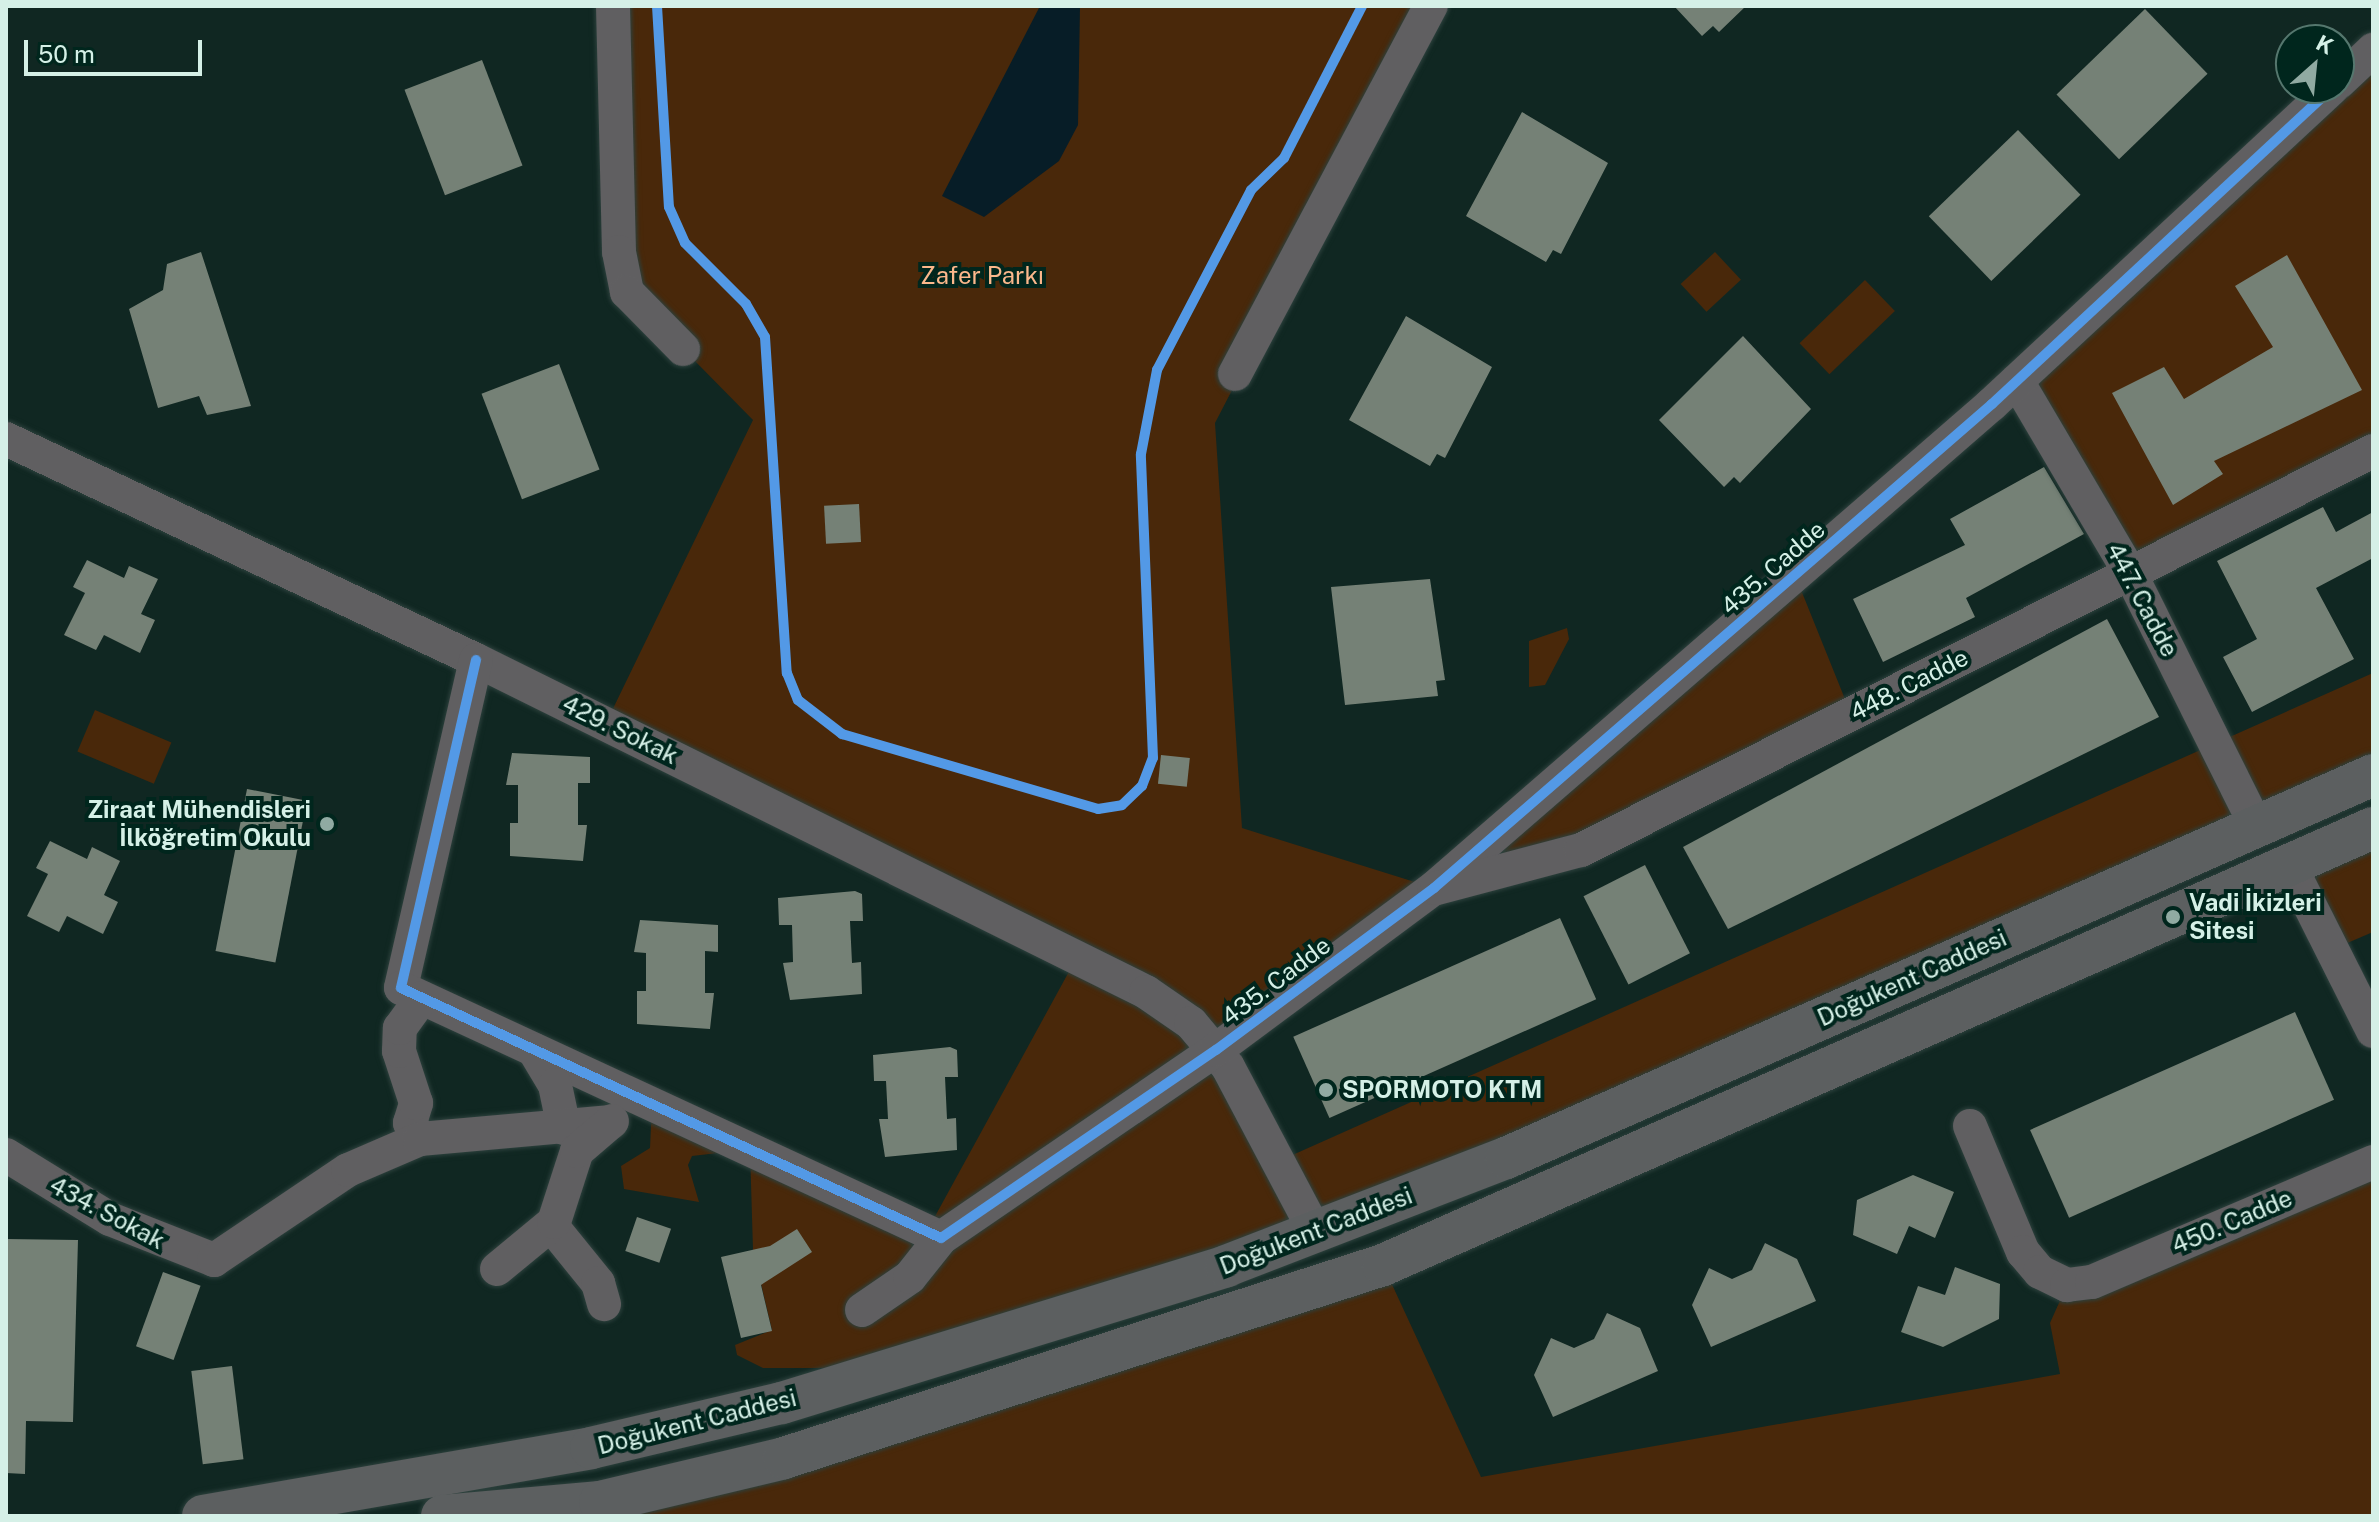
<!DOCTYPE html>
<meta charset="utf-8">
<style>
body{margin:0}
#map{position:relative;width:2379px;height:1522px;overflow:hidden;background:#102722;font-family:"Public Sans",sans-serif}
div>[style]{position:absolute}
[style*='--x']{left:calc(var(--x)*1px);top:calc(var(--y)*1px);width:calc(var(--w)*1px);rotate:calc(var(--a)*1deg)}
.green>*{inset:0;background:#49280a;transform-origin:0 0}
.water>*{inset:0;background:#071d27}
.building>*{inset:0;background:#758176;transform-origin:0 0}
.roads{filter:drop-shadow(0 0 2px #2d413d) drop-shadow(0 0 2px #2d413d)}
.minor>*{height:34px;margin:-17px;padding:0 17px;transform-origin:17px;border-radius:17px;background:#605f61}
.major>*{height:42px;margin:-21px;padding:0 21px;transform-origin:21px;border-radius:21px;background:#5c5f60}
.cycleway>*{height:10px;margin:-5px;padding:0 5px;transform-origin:5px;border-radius:5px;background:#5399e6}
.dots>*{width:22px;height:22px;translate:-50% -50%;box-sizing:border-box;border:4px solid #00261d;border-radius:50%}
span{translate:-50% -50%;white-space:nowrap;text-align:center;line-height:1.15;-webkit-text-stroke:8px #00261d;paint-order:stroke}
.park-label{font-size:24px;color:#fbb88c}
.street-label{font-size:24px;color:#d5f0e7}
.poi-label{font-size:24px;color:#d5f0e7;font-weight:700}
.right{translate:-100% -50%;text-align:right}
.left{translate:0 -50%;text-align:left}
.frame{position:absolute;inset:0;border:8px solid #d5f0e7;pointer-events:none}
.north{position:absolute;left:2275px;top:24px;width:80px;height:80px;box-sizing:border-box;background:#00261d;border:2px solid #55776e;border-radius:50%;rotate:27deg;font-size:22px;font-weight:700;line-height:32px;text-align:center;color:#d5f0e7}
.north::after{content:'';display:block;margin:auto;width:28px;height:36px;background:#90aaa2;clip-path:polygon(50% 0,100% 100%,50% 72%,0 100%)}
.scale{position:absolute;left:24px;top:40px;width:178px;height:36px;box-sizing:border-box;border:4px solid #d5f0e7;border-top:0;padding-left:10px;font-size:24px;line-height:28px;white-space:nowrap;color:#d5f0e7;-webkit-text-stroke:6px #00261d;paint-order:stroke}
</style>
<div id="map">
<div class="green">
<div style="clip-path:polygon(613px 6px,1431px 6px,1215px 423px,1242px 828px,1434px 888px,1795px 575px,1851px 714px,1581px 850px,1434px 888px,1216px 1050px,1279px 1161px,2373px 673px,2373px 773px,1316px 1233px,841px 1368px,763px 1368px,737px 1355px,735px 1345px,772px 1330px,753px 1250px,750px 1150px,927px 1231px,1077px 957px,606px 723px,753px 420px,627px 292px)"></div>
<div style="clip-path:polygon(2373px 50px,2373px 451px,2130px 573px,2017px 381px)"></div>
<div style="left:1715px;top:252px;width:38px;height:47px;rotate:47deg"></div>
<div style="left:1865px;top:280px;width:43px;height:91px;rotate:46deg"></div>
<div style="clip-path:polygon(1567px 628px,1569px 639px,1545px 685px,1529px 687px,1529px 641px)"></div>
<div style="left:95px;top:710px;width:83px;height:45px;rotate:23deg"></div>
<div style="clip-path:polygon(2373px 828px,2373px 932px,2331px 950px,2289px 864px)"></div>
<div style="clip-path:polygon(652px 1104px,718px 1153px,692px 1156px,688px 1165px,699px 1202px,624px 1189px,621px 1166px,650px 1148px)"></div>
<div style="clip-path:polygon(2373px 1162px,2373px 1516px,454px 1516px,600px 1502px,1383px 1265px,1481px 1477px,2060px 1374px,2050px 1323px,2067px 1285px)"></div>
</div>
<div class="water">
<div style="clip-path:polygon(1040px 6px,1080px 6px,1078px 125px,1059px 161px,984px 217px,942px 196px)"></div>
</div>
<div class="building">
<div style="clip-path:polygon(1674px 6px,1746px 6px,1719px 32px,1713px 26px,1702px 36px)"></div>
<div style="left:2145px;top:9px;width:90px;height:123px;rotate:46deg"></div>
<div style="left:482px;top:60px;width:113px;height:83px;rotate:69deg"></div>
<div style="clip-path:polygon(1522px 112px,1608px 163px,1561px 254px,1553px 250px,1546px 262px,1466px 216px)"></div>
<div style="left:2018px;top:130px;width:90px;height:124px;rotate:46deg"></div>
<div style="clip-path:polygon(201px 252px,251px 406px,207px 415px,199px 396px,158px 408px,129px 309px,163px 290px,167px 264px)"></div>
<div style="clip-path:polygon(2287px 255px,2362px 390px,2214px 461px,2223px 474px,2173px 505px,2112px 393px,2164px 367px,2184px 399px,2273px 347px,2235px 286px)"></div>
<div style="clip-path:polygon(1406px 316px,1492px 367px,1445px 458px,1437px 454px,1430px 466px,1349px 420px)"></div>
<div style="clip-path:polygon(1743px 336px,1811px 409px,1740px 483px,1734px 477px,1724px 487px,1659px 420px)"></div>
<div style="left:559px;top:364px;width:113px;height:83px;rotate:69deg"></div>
<div style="clip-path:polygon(2044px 467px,2084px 534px,1966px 598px,1975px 617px,1883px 662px,1853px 599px,1965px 545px,1950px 519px)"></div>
<div style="left:859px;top:504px;width:38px;height:35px;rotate:87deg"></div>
<div style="clip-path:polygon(2323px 507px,2336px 532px,2373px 512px,2373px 558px,2316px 588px,2354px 659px,2252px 712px,2223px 657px,2257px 639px,2217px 561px)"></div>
<div style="clip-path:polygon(87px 560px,124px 578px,129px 566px,158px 579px,141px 614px,155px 620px,140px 653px,104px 635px,96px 650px,64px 635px,85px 593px,73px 587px)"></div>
<div style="clip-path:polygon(1430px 579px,1445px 680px,1436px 681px,1438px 696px,1345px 705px,1331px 587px)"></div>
<div style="clip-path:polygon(2107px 619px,2159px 717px,1728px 929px,1683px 847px)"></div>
<div style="clip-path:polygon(512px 753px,590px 757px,590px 783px,578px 783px,578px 825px,587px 825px,583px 861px,510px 856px,510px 823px,518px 823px,518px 785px,506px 785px)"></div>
<div style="left:1161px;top:755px;width:29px;height:29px;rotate:6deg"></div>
<div style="left:247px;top:789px;width:61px;height:165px;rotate:11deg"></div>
<div style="clip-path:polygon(50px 841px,87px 859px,92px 847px,120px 861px,104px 895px,118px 902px,103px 934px,67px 916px,59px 932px,27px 916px,48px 874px,36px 868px)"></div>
<div style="left:1645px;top:865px;width:99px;height:69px;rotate:63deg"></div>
<div style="clip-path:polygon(855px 891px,862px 894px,863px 921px,850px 921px,852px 963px,861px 962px,862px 994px,790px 1000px,783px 963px,793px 962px,792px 925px,779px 925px,778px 898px)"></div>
<div style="left:1560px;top:918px;width:89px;height:292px;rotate:66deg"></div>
<div style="clip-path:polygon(640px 920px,718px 925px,718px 952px,705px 951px,705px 993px,714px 993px,710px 1029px,637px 1024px,637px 991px,646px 991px,646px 953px,634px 952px)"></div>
<div style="left:2295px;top:1012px;width:96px;height:290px;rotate:66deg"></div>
<div style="clip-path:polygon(950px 1047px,957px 1050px,958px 1077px,945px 1077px,947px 1119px,956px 1118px,957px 1150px,885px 1157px,879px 1119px,888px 1119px,886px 1081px,874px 1081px,873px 1055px)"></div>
<div style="clip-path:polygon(1913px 1175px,1954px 1192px,1935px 1238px,1909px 1226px,1897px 1254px,1853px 1235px,1857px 1200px)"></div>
<div style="left:637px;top:1217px;width:36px;height:36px;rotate:19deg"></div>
<div style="clip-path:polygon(797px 1229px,812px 1252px,761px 1285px,772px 1331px,741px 1338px,721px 1257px,770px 1246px)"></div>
<div style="clip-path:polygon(6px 1239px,78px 1240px,73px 1422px,26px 1421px,25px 1474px,6px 1473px)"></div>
<div style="clip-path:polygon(1765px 1243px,1797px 1259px,1816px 1301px,1711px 1347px,1692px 1305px,1709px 1268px,1732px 1279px,1752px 1270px)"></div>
<div style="clip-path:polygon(1955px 1267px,2000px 1284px,1999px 1319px,1943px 1347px,1901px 1332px,1918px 1286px,1945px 1295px)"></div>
<div style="left:163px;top:1272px;width:40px;height:79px;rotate:20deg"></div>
<div style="clip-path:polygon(1607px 1313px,1640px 1328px,1658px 1371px,1553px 1417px,1534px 1375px,1551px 1338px,1574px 1348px,1594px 1339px)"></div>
<div style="left:232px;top:1366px;width:94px;height:41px;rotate:83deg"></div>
</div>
<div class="roads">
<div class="minor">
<div style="--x:613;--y:6;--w:246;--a:88.6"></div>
<div style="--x:619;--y:252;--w:41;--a:78.7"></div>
<div style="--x:627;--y:292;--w:80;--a:45.5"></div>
<div style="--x:2339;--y:82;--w:47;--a:-43.3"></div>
<div style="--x:1235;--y:374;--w:417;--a:-62"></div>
<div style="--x:2017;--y:381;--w:223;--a:59.5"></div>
<div style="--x:2130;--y:573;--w:283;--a:63.5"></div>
<div style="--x:6;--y:439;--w:519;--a:25.18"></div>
<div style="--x:476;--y:660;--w:748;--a:26.36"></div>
<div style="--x:1146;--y:992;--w:55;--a:34.6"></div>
<div style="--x:1191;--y:1023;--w:57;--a:49.9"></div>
<div style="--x:1228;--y:1067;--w:188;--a:62.1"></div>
<div style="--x:476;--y:660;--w:336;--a:102.9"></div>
<div style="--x:401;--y:988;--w:595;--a:24.84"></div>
<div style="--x:941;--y:1238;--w:333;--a:-34.4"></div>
<div style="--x:1216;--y:1050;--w:272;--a:-36.6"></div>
<div style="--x:1434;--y:888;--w:739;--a:-40.94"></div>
<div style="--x:1992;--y:404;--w:464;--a:-42.9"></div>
<div style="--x:2289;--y:864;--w:187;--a:63.3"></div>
<div style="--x:1437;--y:888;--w:149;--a:-14.8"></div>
<div style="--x:1581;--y:850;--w:887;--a:-26.74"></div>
<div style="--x:534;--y:1050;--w:41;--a:59"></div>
<div style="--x:555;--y:1085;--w:44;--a:78.2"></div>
<div style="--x:1970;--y:1126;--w:137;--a:67.2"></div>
<div style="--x:2023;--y:1252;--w:26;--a:50"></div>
<div style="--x:2040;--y:1272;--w:30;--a:26"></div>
<div style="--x:2067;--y:1285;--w:25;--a:-7"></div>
<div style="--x:2092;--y:1282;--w:306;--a:-23.1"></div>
<div style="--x:420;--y:1139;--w:19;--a:-122"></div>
<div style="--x:410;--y:1123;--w:21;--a:-73"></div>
<div style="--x:416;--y:1103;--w:55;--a:-108.1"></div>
<div style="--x:399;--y:1051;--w:23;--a:-88"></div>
<div style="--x:400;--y:1028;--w:37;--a:-54"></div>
<div style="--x:6;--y:1155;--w:122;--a:31.6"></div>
<div style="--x:110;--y:1219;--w:112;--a:21.5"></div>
<div style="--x:214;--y:1260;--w:161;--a:-33.9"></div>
<div style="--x:348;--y:1170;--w:78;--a:-23.3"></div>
<div style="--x:420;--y:1139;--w:192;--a:-5.1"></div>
<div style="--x:551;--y:1225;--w:75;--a:51"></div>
<div style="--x:598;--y:1283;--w:22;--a:74"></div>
<div style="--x:497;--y:1269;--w:74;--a:-39.5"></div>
<div style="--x:554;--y:1222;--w:75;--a:-72.1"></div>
<div style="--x:577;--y:1151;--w:46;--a:-40.6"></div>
<div style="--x:862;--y:1310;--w:58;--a:-34.5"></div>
<div style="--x:910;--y:1277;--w:50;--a:-51.5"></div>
</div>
<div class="major">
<div style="--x:203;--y:1516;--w:394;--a:-9.9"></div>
<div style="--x:591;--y:1448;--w:196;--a:-13.3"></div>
<div style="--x:782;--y:1403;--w:465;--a:-17.1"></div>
<div style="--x:1226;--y:1266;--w:300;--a:-21.1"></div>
<div style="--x:1506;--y:1158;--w:948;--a:-23.83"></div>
<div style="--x:442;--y:1516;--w:159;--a:-5.1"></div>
<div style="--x:600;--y:1502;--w:189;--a:-13.4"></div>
<div style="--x:784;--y:1458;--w:629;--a:-17.86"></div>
<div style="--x:1383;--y:1265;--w:1082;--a:-23.82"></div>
</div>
</div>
<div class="cycleway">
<div style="--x:657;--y:6;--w:201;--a:86.6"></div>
<div style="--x:669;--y:207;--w:39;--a:66"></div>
<div style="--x:685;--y:243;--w:86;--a:45"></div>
<div style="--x:746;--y:304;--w:38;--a:60"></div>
<div style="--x:765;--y:337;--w:337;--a:86.3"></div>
<div style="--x:787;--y:673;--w:29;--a:68"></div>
<div style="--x:798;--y:700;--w:56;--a:37.7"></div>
<div style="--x:842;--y:734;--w:267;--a:16.3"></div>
<div style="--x:1098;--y:809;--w:24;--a:-9"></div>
<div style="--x:1122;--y:805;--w:28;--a:-44"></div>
<div style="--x:1142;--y:786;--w:30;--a:-69"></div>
<div style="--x:1153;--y:758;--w:304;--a:-92.3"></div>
<div style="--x:1141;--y:454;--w:86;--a:-79.2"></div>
<div style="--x:1157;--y:370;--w:203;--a:-62.4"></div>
<div style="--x:1251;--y:190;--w:46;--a:-44.1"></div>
<div style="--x:1284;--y:158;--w:171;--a:-62.8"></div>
<div style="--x:476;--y:660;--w:336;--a:102.9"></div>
<div style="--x:401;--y:988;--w:595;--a:24.84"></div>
<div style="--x:941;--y:1238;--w:333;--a:-34.4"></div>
<div style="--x:1216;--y:1050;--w:272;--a:-36.6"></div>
<div style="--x:1434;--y:888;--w:739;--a:-40.94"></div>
<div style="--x:1992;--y:404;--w:464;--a:-42.9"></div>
</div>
<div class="dots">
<div style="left:327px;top:824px;background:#90aaa2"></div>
<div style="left:2173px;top:917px;background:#90aaa2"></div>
<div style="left:1326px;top:1090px;background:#90aaa2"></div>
</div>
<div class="park-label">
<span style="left:982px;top:276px">Zafer Parkı</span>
</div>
<div class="street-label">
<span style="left:1773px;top:568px;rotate:-41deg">435. Cadde</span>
<span style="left:2142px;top:600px;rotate:62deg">447. Cadde</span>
<span style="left:1909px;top:685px;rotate:-27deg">448. Cadde</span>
<span style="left:620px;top:730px;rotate:26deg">429. Sokak</span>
<span style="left:1912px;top:978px;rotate:-24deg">Doğukent Caddesi</span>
<span style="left:1276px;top:981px;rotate:-37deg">435. Cadde</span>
<span style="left:107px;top:1213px;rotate:28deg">434. Sokak</span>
<span style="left:2232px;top:1222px;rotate:-23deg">450. Cadde</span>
<span style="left:1316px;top:1231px;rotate:-21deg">Doğukent Caddesi</span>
<span style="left:697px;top:1422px;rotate:-14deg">Doğukent Caddesi</span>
</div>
<div class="poi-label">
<span class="right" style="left:311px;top:824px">Ziraat Mühendisleri<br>İlköğretim Okulu</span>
<span class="left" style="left:2189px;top:917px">Vadi İkizleri<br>Sitesi</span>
<span class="left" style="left:1342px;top:1090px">SPORMOTO KTM</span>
</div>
<div class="frame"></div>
<div class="north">K</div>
<div class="scale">50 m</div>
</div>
